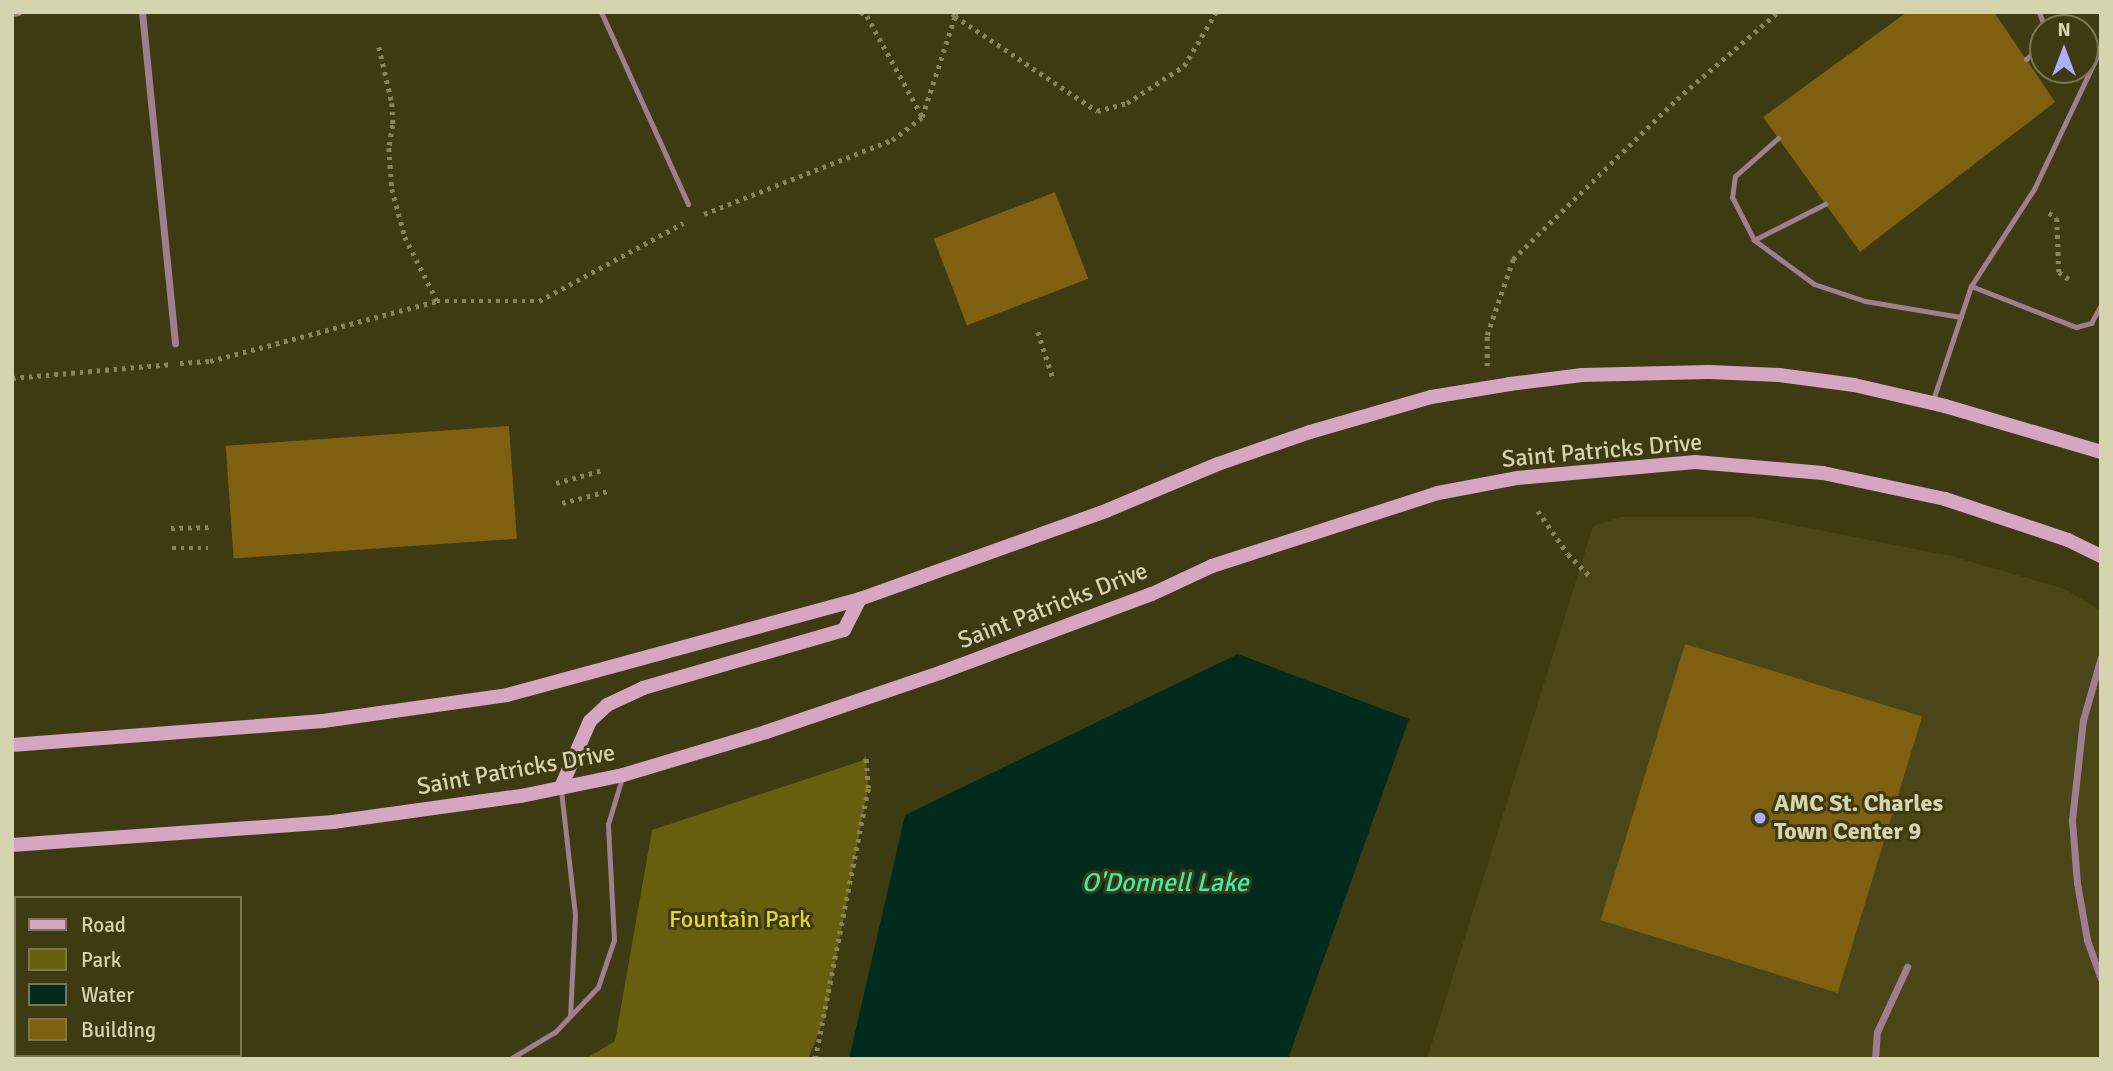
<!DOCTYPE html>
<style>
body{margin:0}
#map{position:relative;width:2113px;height:1071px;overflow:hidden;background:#3e3a11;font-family:Signika,sans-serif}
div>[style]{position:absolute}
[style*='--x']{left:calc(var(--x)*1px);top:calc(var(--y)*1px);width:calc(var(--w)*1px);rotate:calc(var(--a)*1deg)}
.built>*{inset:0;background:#4a4617}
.green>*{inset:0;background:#665f0e}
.water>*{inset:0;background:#012c1d}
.building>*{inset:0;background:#7f5f10;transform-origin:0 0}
.path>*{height:4.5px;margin-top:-2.25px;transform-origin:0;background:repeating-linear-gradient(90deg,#88855e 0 3.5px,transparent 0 8.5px)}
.service>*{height:5px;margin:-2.5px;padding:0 2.5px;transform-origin:2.5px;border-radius:2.5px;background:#9d7f8f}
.minor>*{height:7px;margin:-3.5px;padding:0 3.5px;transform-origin:3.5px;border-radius:3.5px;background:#9d7f8f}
.secondary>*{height:14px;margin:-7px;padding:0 7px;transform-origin:7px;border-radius:7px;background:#d6a5c1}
.dots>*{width:19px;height:19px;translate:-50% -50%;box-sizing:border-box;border:4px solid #3e3a11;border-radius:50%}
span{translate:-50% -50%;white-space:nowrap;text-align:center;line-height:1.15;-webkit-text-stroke:6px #3e3a11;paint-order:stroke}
.street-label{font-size:24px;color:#d6d4af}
.poi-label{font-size:24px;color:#d6d4af;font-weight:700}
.left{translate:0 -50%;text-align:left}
.park-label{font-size:24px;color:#e4d639}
.water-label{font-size:26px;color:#3cedae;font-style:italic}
.frame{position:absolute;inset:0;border:14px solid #d6d4af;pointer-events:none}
.legend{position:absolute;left:14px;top:896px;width:228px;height:161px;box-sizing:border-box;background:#3e3a11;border:2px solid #7b7850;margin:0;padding:9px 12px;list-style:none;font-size:21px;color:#d6d4af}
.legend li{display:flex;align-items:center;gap:14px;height:35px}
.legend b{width:35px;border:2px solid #7b7850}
.north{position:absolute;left:2029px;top:14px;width:70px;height:70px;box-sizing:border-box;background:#3e3a11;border:2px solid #7b7850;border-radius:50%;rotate:0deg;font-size:19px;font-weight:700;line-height:28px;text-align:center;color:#d6d4af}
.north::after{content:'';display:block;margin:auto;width:24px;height:32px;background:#afaefa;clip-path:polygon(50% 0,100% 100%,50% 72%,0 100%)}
</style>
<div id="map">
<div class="built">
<div style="clip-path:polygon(1621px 517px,1753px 517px,1951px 556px,2065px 589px,2101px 611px,2101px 1059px,1427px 1059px,1593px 526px)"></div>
</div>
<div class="green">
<div style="clip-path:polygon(866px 756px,868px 788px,825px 1017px,808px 1059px,585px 1059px,615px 1041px,652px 830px,861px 761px)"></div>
</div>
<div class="water">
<div style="clip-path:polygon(1238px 654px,1409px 719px,1288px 1059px,849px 1059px,905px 815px)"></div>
</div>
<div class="building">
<div style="clip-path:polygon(1907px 12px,1994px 12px,2055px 102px,1860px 252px,1763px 117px)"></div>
<div style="left:1055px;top:192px;width:93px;height:130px;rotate:69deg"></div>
<div style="left:509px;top:426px;width:113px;height:284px;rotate:86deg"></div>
<div style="left:1685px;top:644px;width:248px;height:289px;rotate:17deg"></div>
</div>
<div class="path">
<div style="--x:861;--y:12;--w:7;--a:34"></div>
<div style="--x:867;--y:16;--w:114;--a:61.2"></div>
<div style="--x:957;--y:12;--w:4;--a:117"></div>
<div style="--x:955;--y:16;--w:171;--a:33.8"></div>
<div style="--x:1097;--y:111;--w:31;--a:-15"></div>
<div style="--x:1127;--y:103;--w:68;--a:-33"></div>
<div style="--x:1184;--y:66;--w:63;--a:-59.3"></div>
<div style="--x:379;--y:47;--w:57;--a:76.9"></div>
<div style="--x:392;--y:103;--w:22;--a:87"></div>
<div style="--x:393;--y:125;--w:23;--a:100"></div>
<div style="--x:389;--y:148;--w:41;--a:85.8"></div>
<div style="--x:392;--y:189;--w:50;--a:74.8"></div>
<div style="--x:405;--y:237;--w:72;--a:63.4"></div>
<div style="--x:2049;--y:213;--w:9;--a:32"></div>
<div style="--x:2057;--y:218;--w:54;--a:87.9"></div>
<div style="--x:2059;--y:272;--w:12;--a:35"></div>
<div style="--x:704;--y:214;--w:202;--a:-21.5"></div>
<div style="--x:892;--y:140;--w:38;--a:-37"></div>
<div style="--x:922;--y:117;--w:106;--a:-71.9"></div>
<div style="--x:955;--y:16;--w:7;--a:-146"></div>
<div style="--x:1038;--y:332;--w:48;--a:71.9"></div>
<div style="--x:180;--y:363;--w:30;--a:-4"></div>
<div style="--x:210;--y:361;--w:235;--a:-14.8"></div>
<div style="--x:437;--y:301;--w:102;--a:0"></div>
<div style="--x:539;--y:301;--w:164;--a:-28.4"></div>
<div style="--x:1487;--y:366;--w:31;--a:-90"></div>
<div style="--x:1487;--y:335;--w:80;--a:-71.1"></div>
<div style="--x:1513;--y:259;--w:229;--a:-44.3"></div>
<div style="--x:1677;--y:99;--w:133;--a:-40.7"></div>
<div style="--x:12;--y:378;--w:161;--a:-5"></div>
<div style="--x:556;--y:483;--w:49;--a:-15.5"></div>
<div style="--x:562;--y:503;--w:48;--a:-14.6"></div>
<div style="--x:1538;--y:511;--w:52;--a:55.1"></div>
<div style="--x:1568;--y:554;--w:30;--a:45"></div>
<div style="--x:171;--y:528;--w:42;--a:-1.4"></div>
<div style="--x:172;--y:548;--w:36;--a:0"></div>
<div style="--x:815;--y:1059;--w:276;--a:-78.9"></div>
<div style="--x:868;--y:788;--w:32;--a:-94"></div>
</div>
<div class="service">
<div style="--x:601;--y:12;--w:211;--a:65.6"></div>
<div style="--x:2039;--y:12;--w:12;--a:70"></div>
<div style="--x:2043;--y:23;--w:13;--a:23"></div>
<div style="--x:2085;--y:42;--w:17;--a:25"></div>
<div style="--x:2026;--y:59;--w:23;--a:-41"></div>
<div style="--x:1778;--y:138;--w:57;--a:138.5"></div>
<div style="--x:1735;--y:176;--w:21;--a:98"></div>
<div style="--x:1732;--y:197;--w:48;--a:62.9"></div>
<div style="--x:1754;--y:240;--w:74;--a:36.3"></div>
<div style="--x:1814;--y:284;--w:54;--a:18.4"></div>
<div style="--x:1865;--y:301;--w:97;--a:9.5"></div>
<div style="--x:1754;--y:240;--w:80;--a:-26.9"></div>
<div style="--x:1971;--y:286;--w:113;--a:21.3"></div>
<div style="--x:2076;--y:327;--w:16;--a:-15"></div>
<div style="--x:2091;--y:323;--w:21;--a:-61"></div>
<div style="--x:1933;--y:400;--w:120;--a:-71.6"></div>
<div style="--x:1971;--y:286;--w:116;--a:-57"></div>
<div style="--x:2034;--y:189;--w:156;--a:-64.6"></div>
<div style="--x:561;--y:790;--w:126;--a:83.6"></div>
<div style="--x:575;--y:915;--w:101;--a:92.8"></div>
<div style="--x:510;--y:1059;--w:52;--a:-31"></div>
<div style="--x:555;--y:1032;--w:62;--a:-46.3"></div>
<div style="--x:598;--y:987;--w:50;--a:-71.2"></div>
<div style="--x:614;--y:940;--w:116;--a:-93"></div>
<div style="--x:608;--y:824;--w:48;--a:-73.1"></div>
</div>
<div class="minor">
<div style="--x:142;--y:12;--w:333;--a:84.3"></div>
<div style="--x:12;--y:13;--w:6;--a:-9"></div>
<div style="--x:2101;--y:657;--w:66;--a:105.9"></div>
<div style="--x:2083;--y:720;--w:101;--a:96.3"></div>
<div style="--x:2072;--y:820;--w:63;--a:85.5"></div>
<div style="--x:2077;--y:883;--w:58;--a:80"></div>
<div style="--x:2087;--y:940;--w:41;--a:70.3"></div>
<div style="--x:1875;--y:1059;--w:27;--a:-86"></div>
<div style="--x:1877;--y:1032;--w:72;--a:-65.2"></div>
</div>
<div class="secondary">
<div style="--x:12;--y:745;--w:312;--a:-4.4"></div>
<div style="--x:323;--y:721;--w:186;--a:-8"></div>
<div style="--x:507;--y:695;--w:366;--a:-15.2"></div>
<div style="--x:860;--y:599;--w:263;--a:-19.7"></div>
<div style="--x:1108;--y:510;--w:119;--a:-22.7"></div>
<div style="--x:1218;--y:464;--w:97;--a:-19.2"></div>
<div style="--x:1310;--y:432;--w:126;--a:-16.1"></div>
<div style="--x:1431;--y:397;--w:80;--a:-9.3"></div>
<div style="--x:1510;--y:384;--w:73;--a:-7.1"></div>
<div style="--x:1582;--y:375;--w:127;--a:-1.4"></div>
<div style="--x:1709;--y:372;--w:70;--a:2.5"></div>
<div style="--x:1779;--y:375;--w:76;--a:7.6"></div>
<div style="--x:1854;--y:385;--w:93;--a:13"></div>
<div style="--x:1945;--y:406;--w:163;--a:16.4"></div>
<div style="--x:561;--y:787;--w:72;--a:-66.3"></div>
<div style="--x:590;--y:721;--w:23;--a:-43"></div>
<div style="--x:607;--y:705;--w:40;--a:-25"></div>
<div style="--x:643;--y:688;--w:209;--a:-16.1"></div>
<div style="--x:844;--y:630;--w:35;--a:-63"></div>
<div style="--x:12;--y:845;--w:322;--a:-4.1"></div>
<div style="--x:333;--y:822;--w:190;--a:-7.9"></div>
<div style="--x:521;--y:796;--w:104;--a:-11.6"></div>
<div style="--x:623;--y:775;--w:149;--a:-16.7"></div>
<div style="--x:766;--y:732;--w:186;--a:-18.8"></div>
<div style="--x:942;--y:672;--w:224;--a:-20.4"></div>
<div style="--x:1152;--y:594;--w:66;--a:-25"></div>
<div style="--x:1212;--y:566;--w:237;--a:-17.9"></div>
<div style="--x:1438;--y:493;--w:80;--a:-10.8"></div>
<div style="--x:1517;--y:478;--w:179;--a:-5.1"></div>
<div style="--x:1695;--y:462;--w:128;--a:4.9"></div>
<div style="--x:1823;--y:473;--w:125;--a:12"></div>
<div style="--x:1945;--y:499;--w:130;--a:18.4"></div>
<div style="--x:2068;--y:540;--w:37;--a:26"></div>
</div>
<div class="dots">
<div style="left:1760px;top:818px;background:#afaefa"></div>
</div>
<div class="street-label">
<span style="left:1602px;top:451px;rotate:-5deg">Saint Patricks Drive</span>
<span style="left:1053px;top:606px;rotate:-21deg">Saint Patricks Drive</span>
<span style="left:516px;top:770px;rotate:-10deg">Saint Patricks Drive</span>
</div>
<div class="poi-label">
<span class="left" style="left:1774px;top:818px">AMC St. Charles<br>Town Center 9</span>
</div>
<div class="park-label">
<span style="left:740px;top:920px">Fountain Park</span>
</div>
<div class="water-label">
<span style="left:1165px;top:884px">O'Donnell Lake</span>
</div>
<div class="frame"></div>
<ul class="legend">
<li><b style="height:9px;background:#d6a5c1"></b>Road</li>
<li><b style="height:19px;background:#665f0e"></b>Park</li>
<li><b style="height:19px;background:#012c1d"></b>Water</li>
<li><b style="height:19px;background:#7f5f10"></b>Building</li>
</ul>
<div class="north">N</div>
</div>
